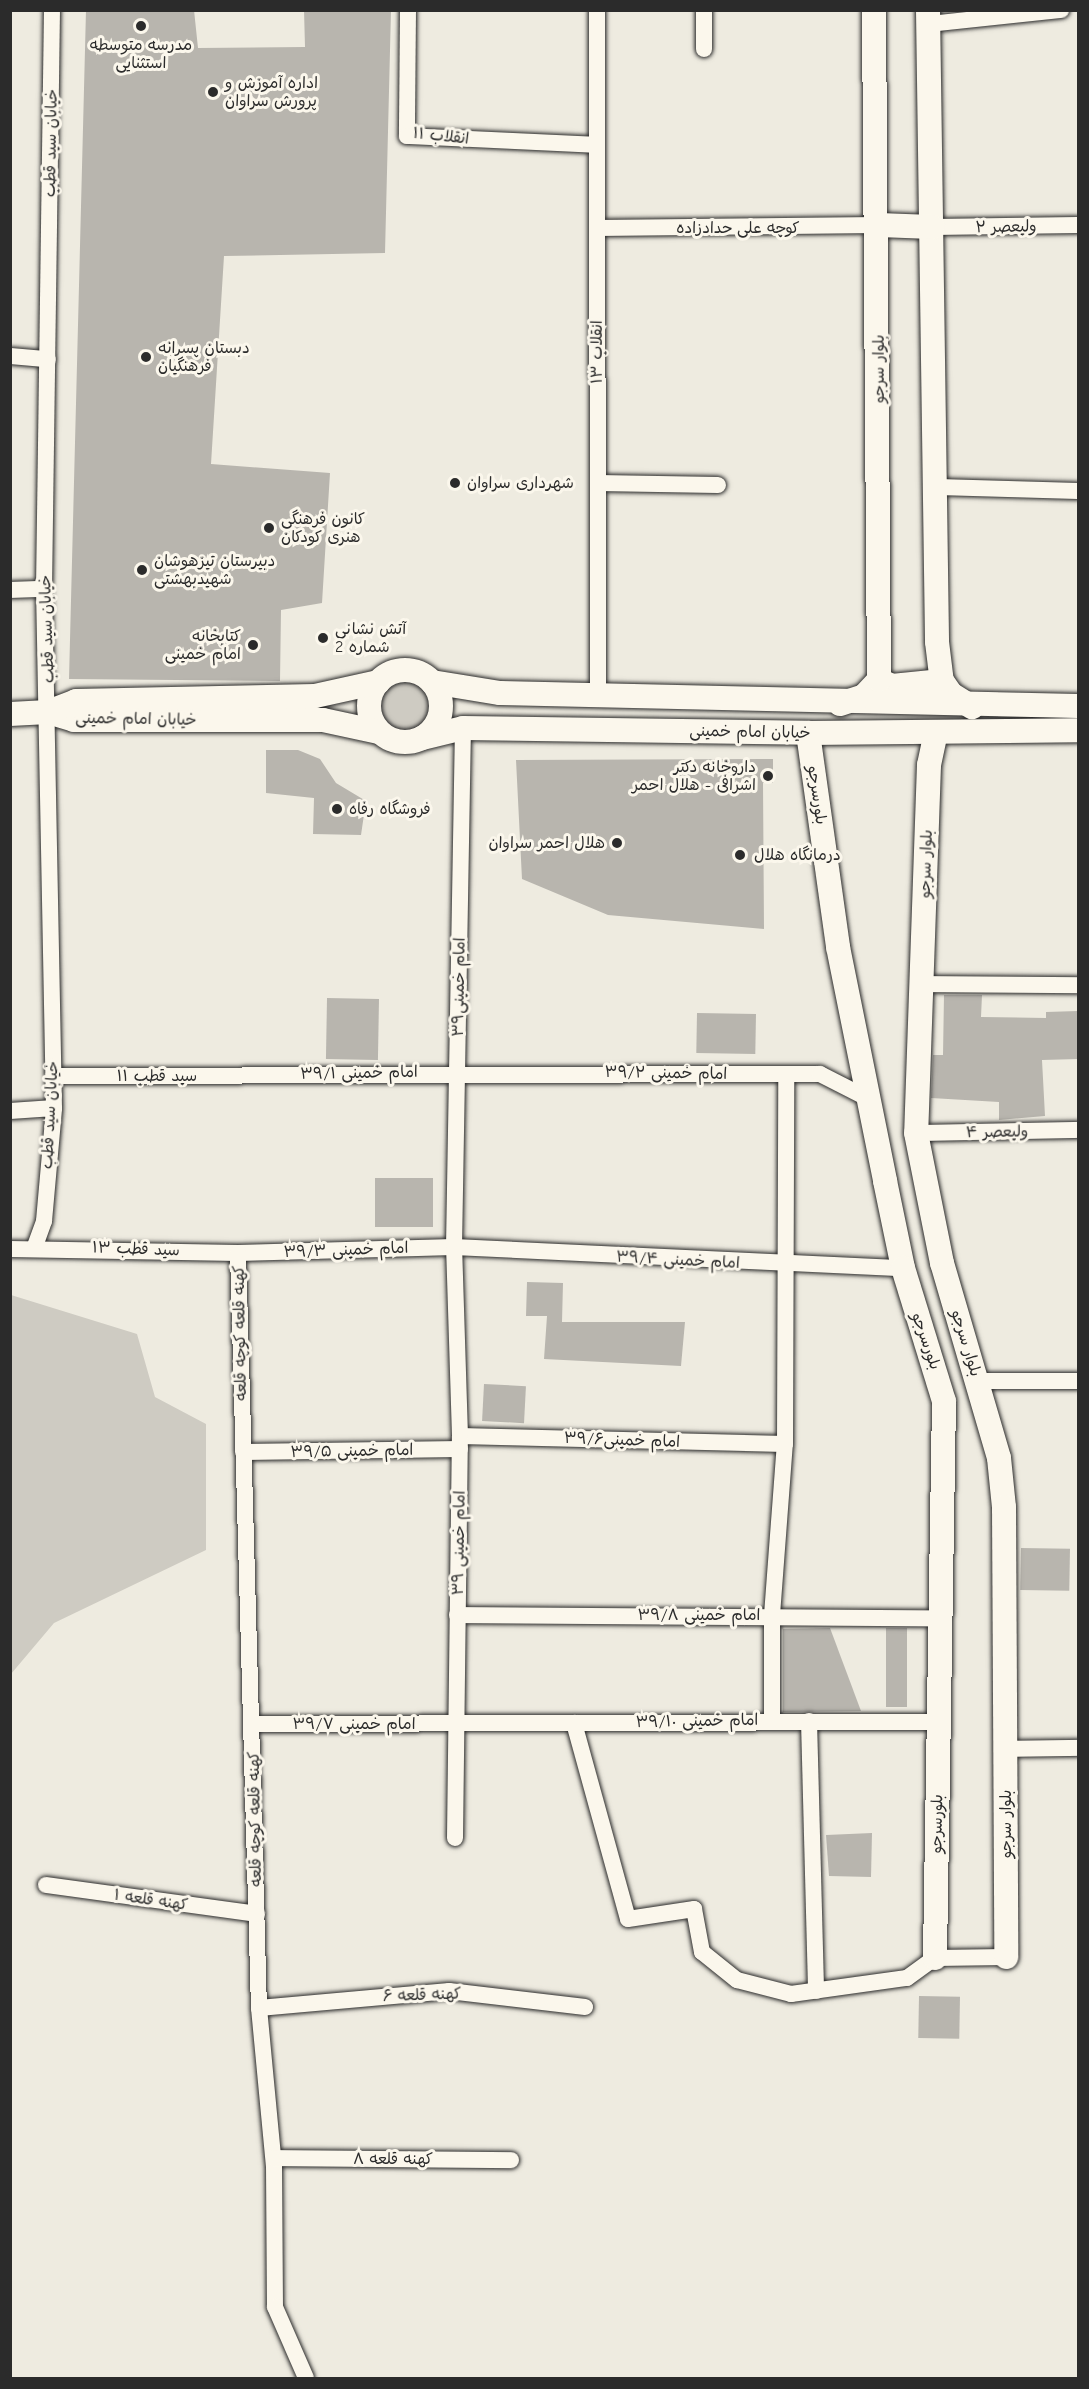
<!DOCTYPE html>
<meta charset="utf-8">
<style>
body{margin:0}
#map{position:relative;width:1089px;height:2389px;overflow:hidden;background:#eeebe0;font-family:"Comic Neue","Playpen Sans Arabic",sans-serif}
div>[style]{position:absolute}
[style*='--x']{left:calc(var(--x)*1px);top:calc(var(--y)*1px);width:calc(var(--w)*1px);rotate:calc(var(--a)*1deg)}
.green>*{inset:0;background:#cecbc2}
.round{border-radius:50%}
.building>*{inset:0;background:#b8b5ae;transform-origin:0 0}
.roads{filter:drop-shadow(0 0 2px #2b2b2b) drop-shadow(0 0 2px #2b2b2b)}
.street>*{height:16px;margin:-8px;padding:0 8px;transform-origin:8px;border-radius:8px;background:#fbf7ec}
.secondary>*{height:24px;margin:-12px;padding:0 12px;transform-origin:12px;border-radius:12px;background:#fbf7ec}
.secondary>.ring{margin:-12px;padding:0;box-sizing:content-box;background:none;border:24px solid #fbf7ec;border-radius:50%}
.dots>*{width:16px;height:16px;translate:-50% -50%;box-sizing:border-box;border:3px solid #fbf7ec;border-radius:50%}
span{translate:-50% -50%;white-space:nowrap;text-align:center;line-height:1.15;-webkit-text-stroke:6px #fbf7ec;paint-order:stroke}
.poi-label{font-size:16px;color:#2b2b2b}
.left{translate:0 -50%;text-align:left}
.right{translate:-100% -50%;text-align:right}
.street-label{font-size:16px;color:#2b2b2b}
.frame{position:absolute;inset:0;border:12px solid #2b2b2b;pointer-events:none}
</style>
<div id="map">
<div class="green">
<div class="round" style="left:379px;top:681px;width:50px;height:50px"></div>
<div style="clip-path:polygon(11px 1295px,137px 1334px,155px 1397px,206px 1424px,206px 1550px,54px 1623px,11px 1674px)"></div>
</div>
<div class="building">
<div style="clip-path:polygon(86px 10px,194px 10px,198px 48px,305px 47px,304px 10px,391px 10px,385px 253px,224px 256px,211px 464px,330px 473px,322px 603px,281px 610px,280px 681px,69px 679px)"></div>
<div style="clip-path:polygon(266px 750px,298px 750px,320px 759px,336px 783px,366px 801px,361px 835px,313px 834px,314px 798px,266px 793px)"></div>
<div style="clip-path:polygon(773px 759px,773px 783px,763px 783px,764px 929px,608px 915px,522px 879px,516px 760px)"></div>
<div style="clip-path:polygon(944px 995px,982px 995px,981px 1017px,1046px 1018px,1046px 1012px,1078px 1011px,1078px 1059px,1042px 1060px,1045px 1116px,999px 1120px,999px 1102px,931px 1098px,933px 1055px,943px 1055px)"></div>
<div style="left:379px;top:999px;width:61px;height:52px;rotate:91deg"></div>
<div style="left:697px;top:1013px;width:59px;height:40px;rotate:1deg"></div>
<div style="left:375px;top:1178px;width:58px;height:49px"></div>
<div style="clip-path:polygon(527px 1282px,563px 1283px,562px 1322px,685px 1322px,681px 1366px,544px 1359px,547px 1316px,526px 1316px)"></div>
<div style="left:484px;top:1384px;width:42px;height:37px;rotate:3deg"></div>
<div style="left:1021px;top:1548px;width:49px;height:42px;rotate:1deg"></div>
<div style="clip-path:polygon(830px 1628px,861px 1711px,783px 1712px,783px 1629px)"></div>
<div style="left:886px;top:1628px;width:21px;height:79px"></div>
<div style="clip-path:polygon(872px 1833px,871px 1877px,829px 1876px,826px 1835px)"></div>
<div style="left:919px;top:1996px;width:41px;height:42px;rotate:1deg"></div>
</div>
<div class="roads">
<div class="street">
<div style="--x:408;--y:10;--w:126;--a:90.5"></div>
<div style="--x:407;--y:136;--w:190;--a:2.7"></div>
<div style="--x:597;--y:10;--w:683;--a:89.92"></div>
<div style="--x:704;--y:10;--w:39;--a:90"></div>
<div style="--x:929;--y:24;--w:133;--a:-6.1"></div>
<div style="--x:933;--y:227;--w:145;--a:-0.8"></div>
<div style="--x:597;--y:228;--w:281;--a:-0.6"></div>
<div style="--x:10;--y:356;--w:38;--a:5"></div>
<div style="--x:598;--y:483;--w:120;--a:1"></div>
<div style="--x:938;--y:487;--w:140;--a:1.6"></div>
<div style="--x:10;--y:590;--w:34;--a:-2"></div>
<div style="--x:922;--y:984;--w:156;--a:0.4"></div>
<div style="--x:54;--y:1076;--w:766;--a:-0.15"></div>
<div style="--x:820;--y:1074;--w:55;--a:27"></div>
<div style="--x:10;--y:1111;--w:44;--a:-3.9"></div>
<div style="--x:916;--y:1133;--w:162;--a:-1.1"></div>
<div style="--x:35;--y:1246;--w:27;--a:-70"></div>
<div style="--x:44;--y:1221;--w:113;--a:-84.9"></div>
<div style="--x:54;--y:1108;--w:519;--a:-91.1"></div>
<div style="--x:44;--y:589;--w:579;--a:-89.21"></div>
<div style="--x:10;--y:1249;--w:228;--a:1"></div>
<div style="--x:238;--y:1253;--w:216;--a:-1.6"></div>
<div style="--x:454;--y:1247;--w:449;--a:2.7"></div>
<div style="--x:238;--y:1253;--w:755;--a:88.41"></div>
<div style="--x:259;--y:2008;--w:159;--a:84.6"></div>
<div style="--x:274;--y:2166;--w:141;--a:89.6"></div>
<div style="--x:275;--y:2307;--w:77;--a:66.4"></div>
<div style="--x:977;--y:1381;--w:101;--a:0"></div>
<div style="--x:460;--y:1436;--w:325;--a:1.4"></div>
<div style="--x:243;--y:1452;--w:217;--a:-0.8"></div>
<div style="--x:457;--y:1615;--w:484;--a:0.4"></div>
<div style="--x:772;--y:1720;--w:105;--a:-90"></div>
<div style="--x:772;--y:1615;--w:171;--a:-85.7"></div>
<div style="--x:785;--y:1444;--w:370;--a:-89.8"></div>
<div style="--x:809;--y:1721;--w:270;--a:88.5"></div>
<div style="--x:574;--y:1723;--w:203;--a:74.6"></div>
<div style="--x:628;--y:1919;--w:67;--a:-8.6"></div>
<div style="--x:694;--y:1909;--w:44;--a:79.5"></div>
<div style="--x:702;--y:1952;--w:45;--a:38.7"></div>
<div style="--x:737;--y:1980;--w:56;--a:14.5"></div>
<div style="--x:791;--y:1994;--w:117;--a:-7.9"></div>
<div style="--x:907;--y:1978;--w:34;--a:-36"></div>
<div style="--x:935;--y:1958;--w:71;--a:-0.8"></div>
<div style="--x:253;--y:1724;--w:686;--a:-0.17"></div>
<div style="--x:1005;--y:1749;--w:73;--a:-0.8"></div>
<div style="--x:455;--y:1838;--w:402;--a:-89.3"></div>
<div style="--x:460;--y:1436;--w:189;--a:-91.8"></div>
<div style="--x:454;--y:1247;--w:519;--a:-89.01"></div>
<div style="--x:46;--y:1885;--w:213;--a:7.8"></div>
<div style="--x:259;--y:2008;--w:191;--a:-5.1"></div>
<div style="--x:449;--y:1991;--w:137;--a:6.7"></div>
<div style="--x:274;--y:2158;--w:237;--a:0.5"></div>
</div>
<div class="secondary">
<div style="--x:928;--y:10;--w:632;--a:89.18"></div>
<div style="--x:937;--y:642;--w:39;--a:83"></div>
<div style="--x:942;--y:681;--w:16;--a:55"></div>
<div style="--x:951;--y:694;--w:25;--a:32"></div>
<div style="--x:878;--y:225;--w:55;--a:2.1"></div>
<div class="ring" style="left:369px;top:670px;width:48px;height:48px"></div>
<div style="--x:879;--y:680;--w:14;--a:25"></div>
<div style="--x:892;--y:686;--w:50;--a:-5.7"></div>
<div style="--x:432;--y:682;--w:69;--a:9.2"></div>
<div style="--x:500;--y:693;--w:578;--a:1.29"></div>
<div style="--x:840;--y:704;--w:25;--a:-18"></div>
<div style="--x:864;--y:696;--w:22;--a:-47"></div>
<div style="--x:879;--y:680;--w:670;--a:-90.43"></div>
<div style="--x:48;--y:712;--w:27;--a:17"></div>
<div style="--x:74;--y:720;--w:249;--a:0"></div>
<div style="--x:323;--y:720;--w:57;--a:12.1"></div>
<div style="--x:10;--y:714;--w:38;--a:-3"></div>
<div style="--x:48;--y:712;--w:30;--a:-21"></div>
<div style="--x:76;--y:701;--w:239;--a:-1.2"></div>
<div style="--x:315;--y:696;--w:65;--a:-12.5"></div>
<div style="--x:936;--y:732;--w:34;--a:102"></div>
<div style="--x:929;--y:765;--w:368;--a:92"></div>
<div style="--x:916;--y:1133;--w:133;--a:78.7"></div>
<div style="--x:942;--y:1263;--w:203;--a:73.7"></div>
<div style="--x:999;--y:1458;--w:49;--a:84.2"></div>
<div style="--x:1004;--y:1507;--w:450;--a:89.7"></div>
<div style="--x:808;--y:733;--w:216;--a:82"></div>
<div style="--x:838;--y:947;--w:239;--a:78.6"></div>
<div style="--x:885;--y:1181;--w:89;--a:78.3"></div>
<div style="--x:903;--y:1268;--w:139;--a:72.9"></div>
<div style="--x:944;--y:1401;--w:557;--a:90.93"></div>
<div style="--x:422;--y:738;--w:42;--a:-13.7"></div>
<div style="--x:463;--y:728;--w:345;--a:0.8"></div>
<div style="--x:808;--y:733;--w:270;--a:-0.6"></div>
</div>
</div>
<div class="dots">
<div style="left:141px;top:26px;background:#2b2b2b"></div>
<div style="left:213px;top:92px;background:#2b2b2b"></div>
<div style="left:146px;top:357px;background:#2b2b2b"></div>
<div style="left:455px;top:483px;background:#2b2b2b"></div>
<div style="left:269px;top:528px;background:#2b2b2b"></div>
<div style="left:142px;top:570px;background:#2b2b2b"></div>
<div style="left:323px;top:638px;background:#2b2b2b"></div>
<div style="left:253px;top:645px;background:#2b2b2b"></div>
<div style="left:768px;top:776px;background:#2b2b2b"></div>
<div style="left:337px;top:809px;background:#2b2b2b"></div>
<div style="left:617px;top:843px;background:#2b2b2b"></div>
<div style="left:740px;top:855px;background:#2b2b2b"></div>
</div>
<div class="poi-label">
<span style="left:141px;top:54px">مدرسه متوسطه<br>استثنایی</span>
<span class="left" style="left:225px;top:92px">اداره آموزش و<br>پرورش سراوان</span>
<span class="left" style="left:158px;top:357px">دبستان پسرانه<br>فرهنگیان</span>
<span class="left" style="left:467px;top:483px">شهرداری سراوان</span>
<span class="left" style="left:281px;top:528px">کانون فرهنگی<br>هنری کودکان</span>
<span class="left" style="left:154px;top:570px">دبیرستان تیزهوشان<br>شهیدبهشتی</span>
<span class="left" style="left:335px;top:638px">آتش نشانی<br>شماره 2</span>
<span class="right" style="left:241px;top:645px">کتابخانه<br>امام خمینی</span>
<span class="right" style="left:756px;top:776px">داروخانه دکتر<br>اشرافی - هلال احمر</span>
<span class="left" style="left:349px;top:809px">فروشگاه رفاه</span>
<span class="right" style="left:605px;top:843px">هلال احمر سراوان</span>
<span class="left" style="left:754px;top:855px">درمانگاه هلال</span>
</div>
<div class="street-label">
<span style="left:441px;top:136px;rotate:6deg">انقلاب ۱۱</span>
<span style="left:51px;top:143px;rotate:-89deg">خیابان سید قطب</span>
<span style="left:1006px;top:227px;rotate:-1deg">ولیعصر ۲</span>
<span style="left:738px;top:228px">کوچه علی حدادزاده</span>
<span style="left:597px;top:352px;rotate:-90deg">انقلاب ۱۳</span>
<span style="left:879px;top:369px;rotate:-90deg">بلوار سرجو</span>
<span style="left:47px;top:629px;rotate:-92deg">خیابان سید قطب</span>
<span style="left:136px;top:719px;rotate:1deg">خیابان امام خمینی</span>
<span style="left:750px;top:732px;rotate:1deg">خیابان امام خمینی</span>
<span style="left:817px;top:795px;rotate:82deg">بلورسرجو</span>
<span style="left:926px;top:864px;rotate:-88deg">بلوار سرجو</span>
<span style="left:459px;top:987px;rotate:-89deg">امام خمینی۳۹</span>
<span style="left:359px;top:1073px;rotate:-1deg">امام خمینی ۳۹/۱</span>
<span style="left:666px;top:1073px;rotate:1deg">امام خمینی ۳۹/۲</span>
<span style="left:157px;top:1076px">سید قطب ۱۱</span>
<span style="left:50px;top:1115px;rotate:-87deg">خیابان سید قطب</span>
<span style="left:997px;top:1132px;rotate:-1deg">ولیعصر ۴</span>
<span style="left:136px;top:1249px;rotate:2deg">سید قطب ۱۳</span>
<span style="left:346px;top:1250px;rotate:-2deg">امام خمینی ۳۹/۳</span>
<span style="left:678px;top:1260px;rotate:3deg">امام خمینی ۳۹/۴</span>
<span style="left:240px;top:1333px;rotate:-91deg">کهنه قلعه کوچه قلعه</span>
<span style="left:926px;top:1341px;rotate:71deg">بلورسرجو</span>
<span style="left:966px;top:1343px;rotate:73deg">بلوار سرجو</span>
<span style="left:622px;top:1440px;rotate:2deg">امام خمینی۳۹/۶</span>
<span style="left:352px;top:1451px;rotate:-1deg">امام خمینی ۳۹/۵</span>
<span style="left:459px;top:1543px;rotate:-89deg">امام خمینی ۳۹</span>
<span style="left:699px;top:1615px">امام خمینی ۳۹/۸</span>
<span style="left:697px;top:1721px;rotate:-1deg">امام خمینی ۳۹/۱۰</span>
<span style="left:354px;top:1724px">امام خمینی ۳۹/۷</span>
<span style="left:255px;top:1819px;rotate:-91deg">کهنه قلعه کوچه قلعه</span>
<span style="left:937px;top:1824px;rotate:-89deg">بلورسرجو</span>
<span style="left:1006px;top:1824px;rotate:-90deg">بلوار سرجو</span>
<span style="left:151px;top:1900px;rotate:8deg">کهنه قلعه ۱</span>
<span style="left:422px;top:1995px;rotate:-2deg">کهنه قلعه ۶</span>
<span style="left:393px;top:2159px">کهنه قلعه ۸</span>
</div>
<div class="frame"></div>
</div>
